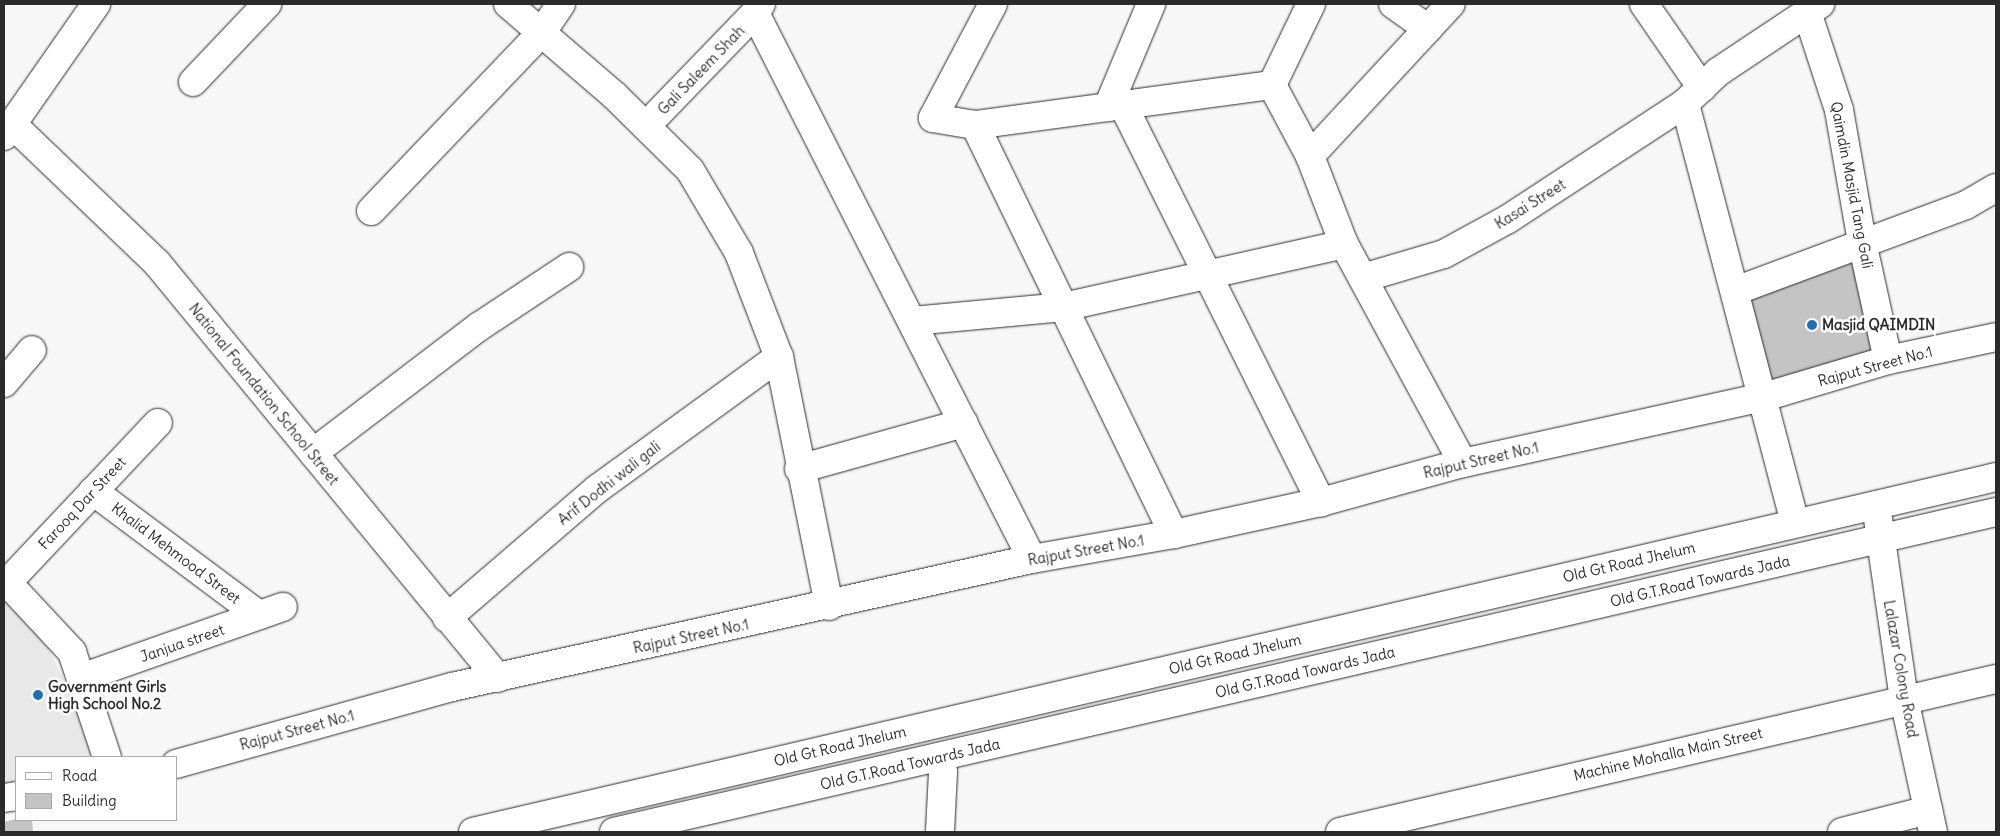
<!DOCTYPE html>
<style>
body{margin:0}
#map{position:relative;width:2000px;height:836px;overflow:hidden;background:#f7f7f7;font-family:Delius,sans-serif}
div>[style]{position:absolute}
[style*='--x']{left:calc(var(--x)*1px);top:calc(var(--y)*1px);width:calc(var(--w)*1px);rotate:calc(var(--a)*1deg)}
.built>*{inset:0;background:#e8e8e8}
.building>*{inset:0;background:#c4c4c4}
.roads{filter:drop-shadow(0 0 1px #2b2b2b) drop-shadow(0 0 1px #2b2b2b)}
.minor>*{height:28px;margin:-14px;padding:0 14px;transform-origin:14px;border-radius:14px;background:#fff}
.major>*{height:28px;margin:-14px;padding:0 14px;transform-origin:14px;border-radius:14px;background:#fff}
.dots>*{width:14px;height:14px;translate:-50% -50%;box-sizing:border-box;border:2px solid #fff;border-radius:50%}
span{translate:-50% -50%;white-space:nowrap;text-align:center;line-height:1.15;-webkit-text-stroke:5px #fff;paint-order:stroke}
.street-label{font-size:15px;color:#2b2b2b}
.poi-label{font-size:15px;color:#2b2b2b;font-weight:700}
.left{translate:0 -50%;text-align:left}
.frame{position:absolute;inset:0;border:5px solid #2b2b2b;pointer-events:none}
.legend{position:absolute;left:15px;top:756px;width:162px;height:65px;box-sizing:border-box;background:#fff;border:1px solid #aaa;margin:0;padding:6px 9px;list-style:none;font-size:15px;color:#2b2b2b}
.legend li{display:flex;align-items:center;gap:10px;height:25px}
.legend b{width:25px;border:1px solid #aaa}
</style>
<div id="map">
<div class="built">
<div style="clip-path:polygon(4px 579px,40px 633px,104px 757px,16px 757px,16px 796px,4px 798px)"></div>
</div>
<div class="building">
<div style="clip-path:polygon(1862px 242px,1888px 360px,1764px 397px,1735px 291px)"></div>
<div style="clip-path:polygon(16px 819px,32px 820px,33px 832px,4px 832px,4px 822px)"></div>
</div>
<div class="roads">
<div class="minor">
<div style="--x:508;--y:4;--w:141;--a:40.7"></div>
<div style="--x:615;--y:96;--w:105;--a:44.6"></div>
<div style="--x:690;--y:170;--w:96;--a:59.4"></div>
<div style="--x:739;--y:253;--w:111;--a:69"></div>
<div style="--x:779;--y:357;--w:254;--a:78.6"></div>
<div style="--x:761;--y:4;--w:11;--a:124"></div>
<div style="--x:755;--y:13;--w:612;--a:63.1"></div>
<div style="--x:993;--y:4;--w:129;--a:117.8"></div>
<div style="--x:933;--y:118;--w:43;--a:9.5"></div>
<div style="--x:975;--y:125;--w:300;--a:-7.7"></div>
<div style="--x:1393;--y:4;--w:43;--a:35.5"></div>
<div style="--x:1644;--y:4;--w:102;--a:55.4"></div>
<div style="--x:1807;--y:12;--w:103;--a:71.9"></div>
<div style="--x:1839;--y:110;--w:134;--a:80.1"></div>
<div style="--x:1862;--y:242;--w:121;--a:77.6"></div>
<div style="--x:193;--y:82;--w:108;--a:-46.5"></div>
<div style="--x:1272;--y:85;--w:81;--a:61.8"></div>
<div style="--x:1310;--y:156;--w:94;--a:68.9"></div>
<div style="--x:1344;--y:244;--w:249;--a:61.5"></div>
<div style="--x:1272;--y:85;--w:90;--a:-64.3"></div>
<div style="--x:1123;--y:105;--w:444;--a:63.5"></div>
<div style="--x:1108;--y:107;--w:112;--a:-67.3"></div>
<div style="--x:12;--y:124;--w:201;--a:43.8"></div>
<div style="--x:157;--y:263;--w:537;--a:50.59"></div>
<div style="--x:975;--y:125;--w:455;--a:64.1"></div>
<div style="--x:646;--y:126;--w:157;--a:-46"></div>
<div style="--x:4;--y:136;--w:161;--a:-55.1"></div>
<div style="--x:1310;--y:156;--w:207;--a:-47.2"></div>
<div style="--x:371;--y:211;--w:248;--a:-46.3"></div>
<div style="--x:542;--y:32;--w:34;--a:-56"></div>
<div style="--x:1363;--y:278;--w:84;--a:-16.5"></div>
<div style="--x:1444;--y:254;--w:73;--a:-28.7"></div>
<div style="--x:1508;--y:219;--w:212;--a:-33.2"></div>
<div style="--x:1735;--y:291;--w:246;--a:-20.4"></div>
<div style="--x:1966;--y:205;--w:34;--a:-30"></div>
<div style="--x:913;--y:321;--w:151;--a:-5.3"></div>
<div style="--x:1063;--y:307;--w:288;--a:-12.6"></div>
<div style="--x:4;--y:383;--w:43;--a:-49.7"></div>
<div style="--x:313;--y:453;--w:210;--a:-37.3"></div>
<div style="--x:480;--y:326;--w:107;--a:-33.5"></div>
<div style="--x:799;--y:469;--w:171;--a:-15.6"></div>
<div style="--x:93;--y:491;--w:207;--a:36.8"></div>
<div style="--x:1876;--y:505;--w:196;--a:81.8"></div>
<div style="--x:1904;--y:699;--w:136;--a:77.7"></div>
<div style="--x:1795;--y:523;--w:434;--a:-104.7"></div>
<div style="--x:1685;--y:103;--w:45;--a:-43.2"></div>
<div style="--x:1718;--y:72;--w:123;--a:-33.7"></div>
<div style="--x:4;--y:579;--w:100;--a:47"></div>
<div style="--x:72;--y:652;--w:111;--a:71.6"></div>
<div style="--x:7;--y:583;--w:220;--a:-46.7"></div>
<div style="--x:447;--y:618;--w:198;--a:-40.7"></div>
<div style="--x:597;--y:489;--w:225;--a:-36"></div>
<div style="--x:81;--y:678;--w:214;--a:-19.4"></div>
<div style="--x:940;--y:757;--w:15;--a:79"></div>
<div style="--x:943;--y:772;--w:60;--a:92.9"></div>
<div style="--x:176;--y:764;--w:287;--a:-15.6"></div>
<div style="--x:452;--y:687;--w:594;--a:-12.45"></div>
<div style="--x:1032;--y:559;--w:144;--a:-10"></div>
<div style="--x:1174;--y:534;--w:150;--a:-12.3"></div>
<div style="--x:1321;--y:502;--w:147;--a:-15.4"></div>
<div style="--x:1463;--y:463;--w:308;--a:-12.4"></div>
<div style="--x:1764;--y:397;--w:129;--a:-16.6"></div>
<div style="--x:1888;--y:360;--w:110;--a:-12"></div>
<div style="--x:4;--y:798;--w:12;--a:-9"></div>
<div style="--x:1340;--y:832;--w:674;--a:-13.13"></div>
<div style="--x:1842;--y:832;--w:89;--a:-14.3"></div>
</div>
<div class="major">
<div style="--x:473;--y:832;--w:1564;--a:-13.12"></div>
<div style="--x:614;--y:832;--w:1419;--a:-13.04"></div>
</div>
</div>
<div class="dots">
<div style="left:1812px;top:325px;background:#1f6fb2"></div>
<div style="left:38px;top:695px;background:#1f6fb2"></div>
</div>
<div class="street-label">
<span style="left:701px;top:70px;rotate:-46deg">Gali Saleem Shah</span>
<span style="left:1852px;top:185px;rotate:79deg">Qaimdin Masjid Tang Gali</span>
<span style="left:1530px;top:204px;rotate:-32deg">Kasai Street</span>
<span style="left:1875px;top:366px;rotate:-15deg">Rajput Street No.1</span>
<span style="left:264px;top:394px;rotate:51deg">National Foundation School Street</span>
<span style="left:1481px;top:460px;rotate:-13deg">Rajput Street No.1</span>
<span style="left:609px;top:483px;rotate:-38deg">Arif Dodhi wali gali</span>
<span style="left:82px;top:503px;rotate:-47deg">Farooq Dar Street</span>
<span style="left:1086px;top:550px;rotate:-10deg">Rajput Street No.1</span>
<span style="left:176px;top:553px;rotate:37deg">Khalid Mehmood Street</span>
<span style="left:1629px;top:562px;rotate:-13deg">Old Gt Road Jhelum</span>
<span style="left:1700px;top:581px;rotate:-13deg">Old G.T.Road Towards Jada</span>
<span style="left:691px;top:636px;rotate:-12deg">Rajput Street No.1</span>
<span style="left:182px;top:643px;rotate:-19deg">Janjua street</span>
<span style="left:1235px;top:654px;rotate:-13deg">Old Gt Road Jhelum</span>
<span style="left:1901px;top:669px;rotate:80deg">Lalazar Colony Road</span>
<span style="left:1305px;top:672px;rotate:-13deg">Old G.T.Road Towards Jada</span>
<span style="left:297px;top:730px;rotate:-15deg">Rajput Street No.1</span>
<span style="left:840px;top:746px;rotate:-13deg">Old Gt Road Jhelum</span>
<span style="left:1668px;top:754px;rotate:-13deg">Machine Mohalla Main Street</span>
<span style="left:910px;top:764px;rotate:-13deg">Old G.T.Road Towards Jada</span>
</div>
<div class="poi-label">
<span class="left" style="left:1822px;top:325px">Masjid QAIMDIN</span>
<span class="left" style="left:48px;top:695px">Government Girls<br>High School No.2</span>
</div>
<div class="frame"></div>
<ul class="legend">
<li><b style="height:6px;background:#fff"></b>Road</li>
<li><b style="height:14px;background:#c4c4c4"></b>Building</li>
</ul>
</div>
